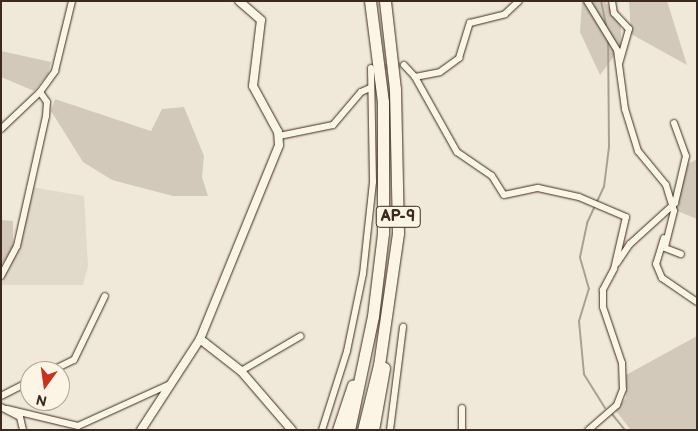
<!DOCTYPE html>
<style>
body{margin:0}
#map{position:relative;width:698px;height:431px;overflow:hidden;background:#f0e9d9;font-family:"Balsamiq Sans",sans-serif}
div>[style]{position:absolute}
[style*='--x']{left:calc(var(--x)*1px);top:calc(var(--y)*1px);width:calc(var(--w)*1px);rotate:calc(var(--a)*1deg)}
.built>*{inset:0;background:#e1d9c9}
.green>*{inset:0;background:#d2c9ba}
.stream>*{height:2px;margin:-1px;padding:0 1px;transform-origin:1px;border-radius:1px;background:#aaa091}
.minor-tunnel>*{height:6px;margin-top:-3px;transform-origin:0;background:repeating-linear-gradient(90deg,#ccc3b4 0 6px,transparent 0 9px)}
.roads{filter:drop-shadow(0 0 1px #3b2a1e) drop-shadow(0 0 1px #3b2a1e)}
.minor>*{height:6px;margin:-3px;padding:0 3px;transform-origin:3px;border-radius:3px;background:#fcf5e5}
.tertiary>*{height:8px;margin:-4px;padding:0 4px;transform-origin:4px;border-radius:4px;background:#fcf5e5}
.motorway>*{height:11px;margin:-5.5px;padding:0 5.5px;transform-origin:5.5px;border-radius:5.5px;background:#fcf5e5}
span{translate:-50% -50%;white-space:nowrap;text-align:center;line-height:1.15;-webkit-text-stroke:4px #fcf5e5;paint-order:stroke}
.shield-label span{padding:1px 4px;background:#fcf5e5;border:1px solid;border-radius:4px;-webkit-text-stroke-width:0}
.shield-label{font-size:16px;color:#3b2a1e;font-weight:700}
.frame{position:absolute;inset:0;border:2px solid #3b2a1e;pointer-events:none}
.north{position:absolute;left:20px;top:361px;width:50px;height:50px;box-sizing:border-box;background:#fcf5e5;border:1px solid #afa495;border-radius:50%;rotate:194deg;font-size:14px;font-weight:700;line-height:20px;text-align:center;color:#3b2a1e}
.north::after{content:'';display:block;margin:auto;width:18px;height:22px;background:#c8321e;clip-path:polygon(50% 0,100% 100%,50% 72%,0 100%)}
</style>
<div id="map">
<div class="built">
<div style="clip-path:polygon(31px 187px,84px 196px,88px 266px,83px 285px,1px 285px,19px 248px)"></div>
</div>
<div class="green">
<div style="clip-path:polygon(582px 1px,605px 1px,621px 27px,621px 47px,600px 75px,580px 32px)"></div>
<div style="clip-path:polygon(629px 1px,667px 1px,687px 65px,631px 34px)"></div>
<div style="clip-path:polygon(1px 51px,51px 62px,48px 74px,34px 91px,1px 77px)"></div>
<div style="clip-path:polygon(55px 99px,151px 131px,162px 109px,184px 107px,204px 156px,202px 177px,208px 196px,173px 196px,112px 180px,83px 162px,51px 111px)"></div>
<div style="clip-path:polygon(697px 159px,697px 219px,675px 210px,688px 164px)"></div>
<div style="clip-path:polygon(1px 220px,13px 221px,13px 247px,1px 266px)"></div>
<div style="clip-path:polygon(697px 336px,697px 430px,631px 430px,616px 411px,626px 398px,626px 375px)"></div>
</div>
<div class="stream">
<div style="--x:601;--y:1;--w:24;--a:78"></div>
<div style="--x:605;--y:408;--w:40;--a:-122"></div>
<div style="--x:584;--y:374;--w:53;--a:-95.4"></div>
<div style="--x:579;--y:321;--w:34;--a:-73"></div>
<div style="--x:589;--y:289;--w:33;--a:-106"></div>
<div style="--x:580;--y:257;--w:35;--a:-78"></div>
<div style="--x:587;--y:223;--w:40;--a:-65"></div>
<div style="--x:604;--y:187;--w:40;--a:-82.9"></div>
<div style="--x:609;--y:147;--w:106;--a:-90.5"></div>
<div style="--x:612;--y:414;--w:21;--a:51"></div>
</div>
<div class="minor-tunnel">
<div style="--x:376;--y:68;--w:28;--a:-6"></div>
</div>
<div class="roads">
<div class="minor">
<div style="--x:587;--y:1;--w:57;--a:58.5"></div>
<div style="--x:617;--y:50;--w:60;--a:82.3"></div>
<div style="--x:625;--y:109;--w:44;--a:72.8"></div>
<div style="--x:638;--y:151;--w:44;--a:50.5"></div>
<div style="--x:666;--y:185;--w:27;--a:73"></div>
<div style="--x:674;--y:211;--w:38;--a:104"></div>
<div style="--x:665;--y:248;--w:17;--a:21"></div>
<div style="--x:612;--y:1;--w:12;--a:81"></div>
<div style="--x:614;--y:13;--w:22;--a:47"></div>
<div style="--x:629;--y:29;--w:35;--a:106"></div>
<div style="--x:404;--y:65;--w:16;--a:47"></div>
<div style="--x:415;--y:77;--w:25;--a:-11"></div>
<div style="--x:440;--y:72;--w:24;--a:-36"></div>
<div style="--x:459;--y:58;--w:37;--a:-73"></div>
<div style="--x:470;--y:23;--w:36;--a:-14"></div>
<div style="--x:505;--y:14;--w:19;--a:-43"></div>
<div style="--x:415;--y:77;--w:86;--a:60.8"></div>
<div style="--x:457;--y:152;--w:42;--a:34.4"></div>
<div style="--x:492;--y:176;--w:22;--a:58"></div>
<div style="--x:504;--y:195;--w:35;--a:-12"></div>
<div style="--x:538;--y:188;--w:42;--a:12.4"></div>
<div style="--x:579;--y:197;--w:51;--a:23.1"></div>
<div style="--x:626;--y:217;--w:53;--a:103"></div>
<div style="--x:614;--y:269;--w:24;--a:118"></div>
<div style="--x:603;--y:290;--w:17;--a:90"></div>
<div style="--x:603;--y:307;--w:59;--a:71.3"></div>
<div style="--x:622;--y:363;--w:26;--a:88"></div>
<div style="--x:623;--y:389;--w:17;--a:111"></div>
<div style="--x:617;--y:405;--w:38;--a:139"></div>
<div style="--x:1;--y:129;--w:54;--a:-43.5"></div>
<div style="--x:279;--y:136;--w:55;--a:-11.5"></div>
<div style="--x:333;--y:125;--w:43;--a:-49.7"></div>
<div style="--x:361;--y:92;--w:10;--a:-24"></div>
<div style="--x:664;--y:238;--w:27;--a:107"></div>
<div style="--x:656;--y:264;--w:15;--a:67"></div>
<div style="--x:662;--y:278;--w:42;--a:34.4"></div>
<div style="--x:617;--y:263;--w:23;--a:-56"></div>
<div style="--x:630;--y:244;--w:61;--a:-42.3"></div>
<div style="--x:675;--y:203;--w:48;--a:-76.8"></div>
<div style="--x:686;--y:156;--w:35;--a:-110"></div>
<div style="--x:1;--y:276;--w:34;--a:-62"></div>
<div style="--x:17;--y:246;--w:133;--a:-77.4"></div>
<div style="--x:46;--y:116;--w:14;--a:-86"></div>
<div style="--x:47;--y:102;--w:12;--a:-125"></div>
<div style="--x:40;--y:92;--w:26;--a:-54"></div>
<div style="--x:55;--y:71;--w:72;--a:-76.3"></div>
<div style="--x:51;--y:371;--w:25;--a:-26"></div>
<div style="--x:74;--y:360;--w:71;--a:-64.2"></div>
<div style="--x:241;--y:371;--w:69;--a:-30.3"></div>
<div style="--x:1;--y:396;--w:33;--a:-27"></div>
<div style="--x:1;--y:407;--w:21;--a:28"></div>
<div style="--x:20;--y:417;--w:13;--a:77"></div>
<div style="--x:7;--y:409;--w:73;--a:13.5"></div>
<div style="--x:78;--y:426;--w:101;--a:-24.5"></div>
<div style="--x:322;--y:430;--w:83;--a:-72.4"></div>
<div style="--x:347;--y:351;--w:79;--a:-78.3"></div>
<div style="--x:363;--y:274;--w:93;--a:-83.8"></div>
<div style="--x:373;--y:182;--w:114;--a:-91"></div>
<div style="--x:390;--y:430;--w:104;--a:-82.8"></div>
<div style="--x:462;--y:430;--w:22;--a:-90"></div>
</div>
<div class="tertiary">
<div style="--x:200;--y:339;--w:52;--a:38"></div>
<div style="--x:241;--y:371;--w:78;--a:49.2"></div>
<div style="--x:141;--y:430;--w:108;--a:-57"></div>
<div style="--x:200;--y:339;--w:209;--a:-67.8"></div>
<div style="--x:279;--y:145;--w:13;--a:-94"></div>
<div style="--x:278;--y:132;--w:52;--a:-118.5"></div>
<div style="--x:253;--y:86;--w:66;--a:-83.1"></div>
<div style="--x:261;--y:20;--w:29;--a:-139"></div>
</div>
<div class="motorway">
<div style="--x:338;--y:430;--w:47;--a:-71.6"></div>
<div style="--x:349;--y:430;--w:116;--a:-78.1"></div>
<div style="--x:373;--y:316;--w:84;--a:-83.1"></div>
<div style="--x:383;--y:233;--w:131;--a:-90"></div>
<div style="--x:383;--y:102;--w:102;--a:-97.3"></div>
<div style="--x:363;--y:430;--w:67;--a:-76.2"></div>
<div style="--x:379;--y:365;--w:133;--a:-81.8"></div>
<div style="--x:398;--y:233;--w:144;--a:-91.2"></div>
<div style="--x:395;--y:89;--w:89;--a:-96.5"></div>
<div style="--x:373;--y:430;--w:63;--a:-79.9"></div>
</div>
</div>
<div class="shield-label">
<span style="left:398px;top:217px">AP-9</span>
</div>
<div class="frame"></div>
<div class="north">N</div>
</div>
